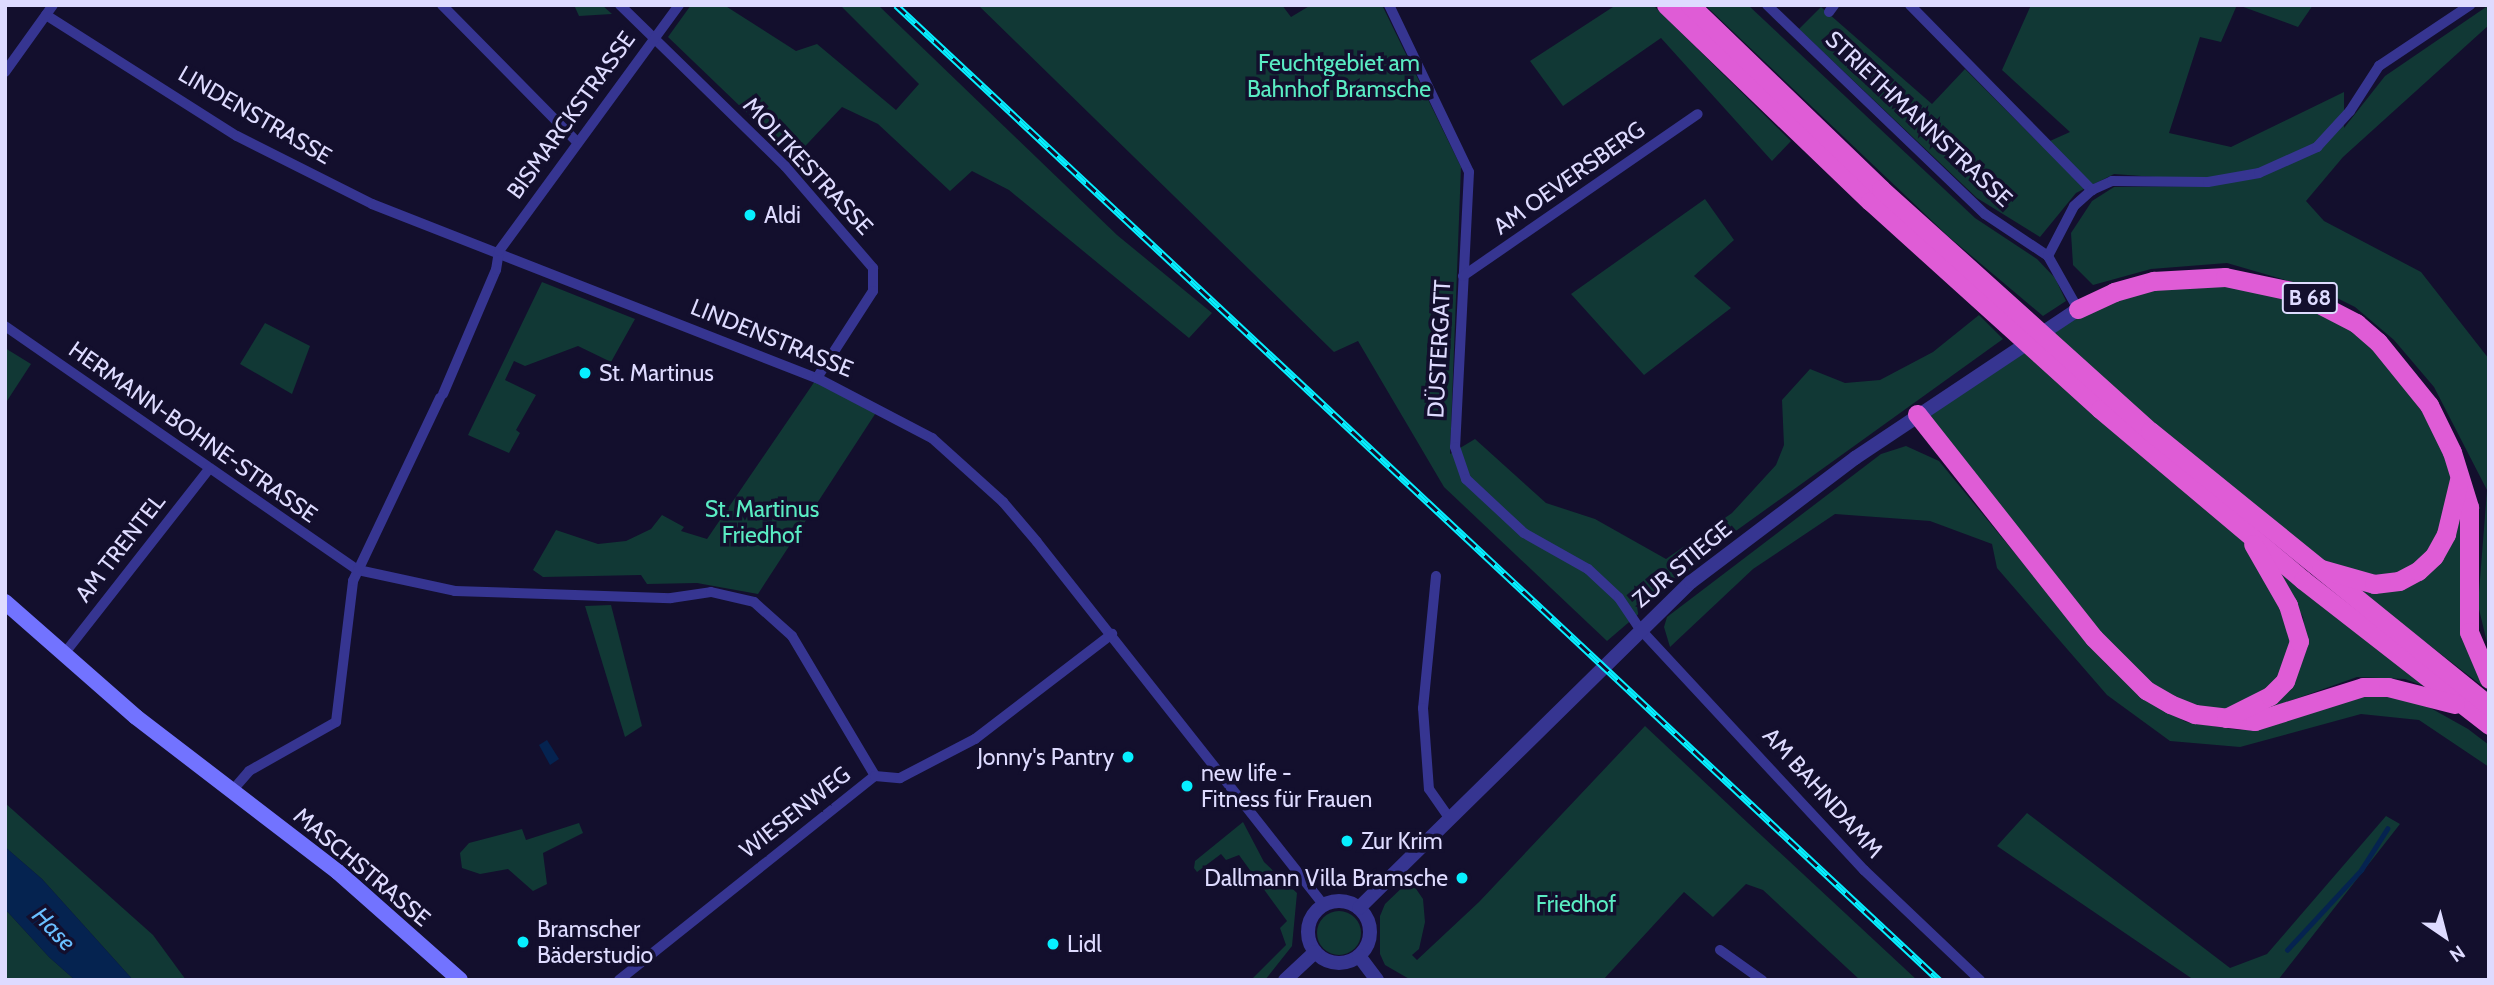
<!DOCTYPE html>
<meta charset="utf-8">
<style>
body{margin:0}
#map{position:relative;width:2494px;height:985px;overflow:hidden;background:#130f2d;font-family:Cabin,sans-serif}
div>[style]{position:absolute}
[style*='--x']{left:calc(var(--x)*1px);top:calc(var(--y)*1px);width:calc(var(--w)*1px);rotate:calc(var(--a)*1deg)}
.green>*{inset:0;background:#113835}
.round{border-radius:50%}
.water>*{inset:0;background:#052350}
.stream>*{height:4.5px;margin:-2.25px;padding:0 2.25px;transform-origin:2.25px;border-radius:2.25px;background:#052350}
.minor>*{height:10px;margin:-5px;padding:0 5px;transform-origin:5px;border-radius:5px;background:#363591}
.tertiary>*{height:14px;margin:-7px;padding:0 7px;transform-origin:7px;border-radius:7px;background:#363591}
.tertiary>.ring{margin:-7px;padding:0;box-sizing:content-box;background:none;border:14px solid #363591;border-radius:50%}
.secondary>*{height:16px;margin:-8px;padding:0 8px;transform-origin:8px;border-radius:8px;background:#7273ff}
.trunk>*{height:19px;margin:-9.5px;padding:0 9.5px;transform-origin:9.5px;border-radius:9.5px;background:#df5cd6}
.rail>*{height:7px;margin-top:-3.5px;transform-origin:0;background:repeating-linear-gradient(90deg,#130f2d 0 13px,#07efff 0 26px);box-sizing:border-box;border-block:2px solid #07efff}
.dots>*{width:19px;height:19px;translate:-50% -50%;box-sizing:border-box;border:4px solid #130f2d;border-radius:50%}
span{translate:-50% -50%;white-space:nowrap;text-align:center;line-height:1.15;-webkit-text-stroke:7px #130f2d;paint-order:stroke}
.shield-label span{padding:2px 5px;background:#130f2d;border:2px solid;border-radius:5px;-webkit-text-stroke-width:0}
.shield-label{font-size:21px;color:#dedbff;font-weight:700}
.park-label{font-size:23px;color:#5aecc3}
.street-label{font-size:23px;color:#dedbff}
.poi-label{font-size:23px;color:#dedbff}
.left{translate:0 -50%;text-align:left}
.right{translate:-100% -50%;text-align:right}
.water-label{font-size:24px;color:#69bfff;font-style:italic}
.frame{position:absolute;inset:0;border:7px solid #dedbff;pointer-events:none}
.north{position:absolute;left:2410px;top:901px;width:70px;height:70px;-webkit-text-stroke:5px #130f2d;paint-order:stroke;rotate:145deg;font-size:19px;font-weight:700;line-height:28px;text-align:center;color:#dedbff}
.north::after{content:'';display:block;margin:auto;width:24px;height:32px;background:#dedbff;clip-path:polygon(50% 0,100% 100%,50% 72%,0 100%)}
</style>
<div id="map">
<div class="green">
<div style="clip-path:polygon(574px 5px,602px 5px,612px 14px,579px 16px)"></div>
<div style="clip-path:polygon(691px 5px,724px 5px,796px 51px,817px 44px,896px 110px,919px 84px,840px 5px,878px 5px,1117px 235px,1212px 313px,1189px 338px,1009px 190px,972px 171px,950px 191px,878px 124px,842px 107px,794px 158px,668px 37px)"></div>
<div style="clip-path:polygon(978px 5px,1282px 5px,1291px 17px,1311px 5px,1382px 5px,1461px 167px,1450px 454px,1475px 439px,1546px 503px,1595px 519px,1666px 559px,1732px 513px,1776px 465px,1784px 445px,1782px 400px,1810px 369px,1845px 383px,1880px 380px,1933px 352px,1979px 315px,2003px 339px,1733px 533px,1607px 641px,1444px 487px,1358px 341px,1334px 352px)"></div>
<div style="clip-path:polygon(1616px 5px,1653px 5px,1791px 141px,1772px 161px,1661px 38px,1563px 106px,1530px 61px)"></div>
<div style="clip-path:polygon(1705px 5px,1748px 5px,1975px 218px,2037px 259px,2055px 278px,2066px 301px,2043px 316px,1949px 237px)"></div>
<div style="clip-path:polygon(2031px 5px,2237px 5px,2221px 42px,2200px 37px,2169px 133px,2231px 147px,2344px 92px,2344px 128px,2385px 76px,2489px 5px,2489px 25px,2343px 157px,2306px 201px,2324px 221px,2421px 272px,2489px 359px,2489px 651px,2478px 605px,2487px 490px,2434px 387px,2394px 340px,2355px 307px,2323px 291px,2227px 263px,2151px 269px,2093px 285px,2073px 265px,2071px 233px,2092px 201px,2114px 187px,2214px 186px,2211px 181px,2114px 174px,2076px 193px,2040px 237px,1977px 198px,1799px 29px,1821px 7px,1932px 104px,1965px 69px,2041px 145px,2070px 132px,2002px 70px)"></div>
<div style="clip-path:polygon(2238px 5px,2313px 5px,2298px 27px)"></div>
<div style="clip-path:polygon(1705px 199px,1734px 240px,1694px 276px,1731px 308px,1644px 375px,1571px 294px)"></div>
<div style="clip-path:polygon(2225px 277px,2356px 323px,2452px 452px,2446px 534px,2399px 581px,2314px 567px,2039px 332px,2114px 292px)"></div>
<div style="clip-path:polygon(542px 282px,635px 319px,611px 362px,578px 346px,525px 366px,514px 361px,505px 380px,536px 395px,516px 430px,520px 433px,509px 453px,468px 435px)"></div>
<div style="clip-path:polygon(265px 323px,310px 346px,292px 394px,240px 364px)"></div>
<div style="clip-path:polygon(2025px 341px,2246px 532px,2297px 625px,2285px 681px,2225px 719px,2146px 690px,1917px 414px)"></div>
<div style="clip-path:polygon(5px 348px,31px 364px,5px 404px)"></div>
<div style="clip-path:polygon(817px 378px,879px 408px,758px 594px,697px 583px,647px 584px,641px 575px,543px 577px,533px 570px,556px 530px,598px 544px,626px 541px,651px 529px,662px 515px,684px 527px,681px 531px,707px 539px)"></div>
<div style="clip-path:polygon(1906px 446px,1939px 461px,2106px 664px,2148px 700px,2186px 722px,2240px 730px,2278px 724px,2360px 697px,2393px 696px,2427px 706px,2468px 729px,2489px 745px,2489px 767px,2419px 720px,2361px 714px,2240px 747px,2170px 741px,2107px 695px,1997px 568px,1992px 544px,1930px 521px,1835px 514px,1753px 569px,1670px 647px,1664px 627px,1667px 617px,1881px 454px)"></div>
<div style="clip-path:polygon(2459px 511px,2471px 658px,2486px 689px,2353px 586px,2403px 585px)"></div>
<div style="clip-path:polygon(2272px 563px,2429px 688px,2405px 679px,2357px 677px,2270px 708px,2292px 684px,2306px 642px,2303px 617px)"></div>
<div style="clip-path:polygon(611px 605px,642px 726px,625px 737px,585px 606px)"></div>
<div style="clip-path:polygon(1645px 726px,1748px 823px,1917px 980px,1860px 980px,1763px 890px,1746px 884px,1713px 917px,1684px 892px,1603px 980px,1411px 980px,1385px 965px,1380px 954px,1380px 916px,1385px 904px,1410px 880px,1423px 899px,1425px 922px,1419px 949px,1412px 955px,1417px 960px,1479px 902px)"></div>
<div style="clip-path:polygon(5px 803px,153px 935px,186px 980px,133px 980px,42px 879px,5px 847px)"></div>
<div style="clip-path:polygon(2027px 813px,2230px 968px,2267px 954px,2386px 816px,2400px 824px,2278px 980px,2194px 980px,1997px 846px)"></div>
<div style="clip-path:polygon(1243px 822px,1264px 862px,1297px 893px,1292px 946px,1265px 980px,1251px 980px,1286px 945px,1280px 928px,1287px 921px,1239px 855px,1226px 860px,1221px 854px,1197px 872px,1194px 868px,1195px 861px)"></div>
<div style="clip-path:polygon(579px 823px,583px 833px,543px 853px,547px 884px,533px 891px,508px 869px,480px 874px,462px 868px,460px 853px,469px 843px,522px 829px,526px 840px)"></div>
<div style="clip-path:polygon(5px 909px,49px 957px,75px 980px,5px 980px)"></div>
<div class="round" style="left:1317px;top:911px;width:44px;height:44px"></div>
</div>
<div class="water">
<div style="clip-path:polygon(547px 740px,559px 759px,550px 765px,539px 745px)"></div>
<div style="clip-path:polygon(5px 847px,42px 879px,133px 980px,75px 980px,49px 957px,5px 909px)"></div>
</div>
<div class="stream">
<div style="--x:2287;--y:950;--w:109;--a:-47.2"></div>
<div style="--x:2361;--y:870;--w:49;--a:-57.6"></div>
</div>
<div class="minor">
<div style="--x:442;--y:5;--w:191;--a:45.4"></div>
<div style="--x:620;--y:5;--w:231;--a:44.3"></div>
<div style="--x:785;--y:166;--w:135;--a:49.2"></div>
<div style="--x:873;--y:268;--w:23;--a:90"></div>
<div style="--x:873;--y:291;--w:103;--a:122.8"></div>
<div style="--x:1389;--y:5;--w:185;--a:64.4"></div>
<div style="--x:1469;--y:172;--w:275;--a:92.9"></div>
<div style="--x:1455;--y:447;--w:34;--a:71"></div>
<div style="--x:1466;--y:479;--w:79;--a:43"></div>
<div style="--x:1524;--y:533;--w:73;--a:29.4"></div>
<div style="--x:1588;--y:569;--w:42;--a:43.1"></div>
<div style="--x:1619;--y:598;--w:37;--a:56"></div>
<div style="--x:1640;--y:629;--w:329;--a:47.1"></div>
<div style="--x:1864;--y:870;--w:160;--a:43.5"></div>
<div style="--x:1767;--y:5;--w:302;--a:43.8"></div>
<div style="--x:1985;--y:214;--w:76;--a:33.7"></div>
<div style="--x:2048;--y:256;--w:61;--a:60.5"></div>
<div style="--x:1910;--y:5;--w:260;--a:45.5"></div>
<div style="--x:1829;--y:12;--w:9;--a:-54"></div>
<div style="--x:46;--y:15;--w:226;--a:32.4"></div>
<div style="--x:237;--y:136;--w:151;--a:26.7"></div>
<div style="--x:372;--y:204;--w:478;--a:21.4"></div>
<div style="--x:817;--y:378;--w:130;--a:27.6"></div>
<div style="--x:932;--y:438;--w:96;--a:42"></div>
<div style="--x:1003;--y:502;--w:52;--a:49.6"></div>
<div style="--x:1037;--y:542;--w:463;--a:51.7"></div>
<div style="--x:5;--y:72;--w:82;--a:-54.4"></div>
<div style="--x:2048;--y:256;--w:56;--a:-62.5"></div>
<div style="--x:2074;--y:206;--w:24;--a:-42"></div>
<div style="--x:2092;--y:190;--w:22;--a:-24"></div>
<div style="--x:2112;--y:181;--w:96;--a:0.6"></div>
<div style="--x:2208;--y:182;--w:52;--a:-10"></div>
<div style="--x:2259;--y:173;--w:64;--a:-24.1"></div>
<div style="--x:2317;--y:147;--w:49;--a:-47.5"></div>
<div style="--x:2350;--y:111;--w:54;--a:-57.2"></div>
<div style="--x:2379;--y:66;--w:110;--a:-33.8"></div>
<div style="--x:1463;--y:276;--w:285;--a:-34.6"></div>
<div style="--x:5;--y:326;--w:429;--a:34.7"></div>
<div style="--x:358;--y:570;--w:99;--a:12.2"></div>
<div style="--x:455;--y:591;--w:216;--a:1.9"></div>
<div style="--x:671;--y:598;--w:40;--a:-8.5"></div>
<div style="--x:711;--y:592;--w:44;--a:13.1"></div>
<div style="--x:754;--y:602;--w:51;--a:41.8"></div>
<div style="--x:792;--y:636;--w:163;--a:59.3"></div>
<div style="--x:443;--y:394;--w:135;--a:-66.9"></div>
<div style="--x:496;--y:270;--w:19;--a:-81"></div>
<div style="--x:499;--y:251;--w:305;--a:-53.8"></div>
<div style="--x:1436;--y:576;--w:133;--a:95.6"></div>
<div style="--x:1423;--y:708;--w:81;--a:85.8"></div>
<div style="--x:1429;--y:789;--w:33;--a:55"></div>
<div style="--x:64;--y:654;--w:236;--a:-51.9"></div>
<div style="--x:231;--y:792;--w:28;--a:-49"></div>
<div style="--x:249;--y:771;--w:100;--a:-29.4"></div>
<div style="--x:336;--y:722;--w:142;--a:-83.1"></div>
<div style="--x:353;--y:581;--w:203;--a:-64.6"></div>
<div style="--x:1720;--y:950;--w:52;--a:35.5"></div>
<div style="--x:619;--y:980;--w:327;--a:-38.6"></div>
<div style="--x:875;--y:776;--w:25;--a:5"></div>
<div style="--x:900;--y:778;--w:85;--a:-27.5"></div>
<div style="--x:975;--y:739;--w:173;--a:-37.5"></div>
</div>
<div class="tertiary">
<div class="ring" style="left:1308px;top:901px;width:48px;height:48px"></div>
<div style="--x:1359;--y:908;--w:465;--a:-44.5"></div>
<div style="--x:1691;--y:582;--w:206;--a:-37.1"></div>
<div style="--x:1855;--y:458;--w:268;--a:-33.7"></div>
<div style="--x:1359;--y:956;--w:30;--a:53"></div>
<div style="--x:1285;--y:980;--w:41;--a:-43"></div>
</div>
<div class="secondary">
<div style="--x:5;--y:602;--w:174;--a:41.3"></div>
<div style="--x:136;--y:717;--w:255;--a:37.5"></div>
<div style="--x:338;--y:872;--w:163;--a:41.5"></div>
</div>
<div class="trunk">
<div style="--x:1666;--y:5;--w:283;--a:43.9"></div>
<div style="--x:1870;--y:201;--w:310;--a:42.1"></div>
<div style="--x:2100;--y:409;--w:265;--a:40.1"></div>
<div style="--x:2303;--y:580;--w:236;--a:37.9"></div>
<div style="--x:1690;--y:5;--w:265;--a:43.9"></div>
<div style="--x:1881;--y:189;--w:362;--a:42"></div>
<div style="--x:2150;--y:431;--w:437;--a:39"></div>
<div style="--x:2078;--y:309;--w:40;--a:-25"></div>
<div style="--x:2114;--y:292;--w:41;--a:-15.8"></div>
<div style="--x:2153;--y:281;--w:72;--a:-3.2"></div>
<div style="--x:2225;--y:277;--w:73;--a:11.9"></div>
<div style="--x:2296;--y:292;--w:68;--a:27.3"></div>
<div style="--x:2356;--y:323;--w:29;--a:41"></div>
<div style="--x:2378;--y:342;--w:81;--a:51"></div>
<div style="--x:2429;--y:405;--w:52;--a:63.9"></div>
<div style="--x:2452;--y:452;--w:58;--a:72.8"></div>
<div style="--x:2469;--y:507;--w:125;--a:90"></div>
<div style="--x:2469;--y:632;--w:51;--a:66.9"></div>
<div style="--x:1917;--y:414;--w:285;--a:51.7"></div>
<div style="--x:2094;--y:638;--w:74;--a:45"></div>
<div style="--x:2146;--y:690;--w:28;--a:30"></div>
<div style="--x:2170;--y:704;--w:27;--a:22"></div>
<div style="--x:2195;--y:714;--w:60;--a:6.7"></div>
<div style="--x:2255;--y:721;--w:113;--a:-17.5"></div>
<div style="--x:2363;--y:687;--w:25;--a:0"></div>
<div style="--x:2388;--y:687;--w:69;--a:14.2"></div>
<div style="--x:2321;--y:569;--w:55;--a:15.8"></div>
<div style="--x:2374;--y:584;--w:25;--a:-7"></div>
<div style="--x:2399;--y:581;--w:21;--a:-28"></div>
<div style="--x:2418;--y:571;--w:22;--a:-43"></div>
<div style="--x:2434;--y:556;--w:25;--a:-61"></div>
<div style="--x:2446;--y:534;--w:56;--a:-76.5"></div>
<div style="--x:2226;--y:718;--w:49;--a:-26.6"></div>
<div style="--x:2270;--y:696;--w:21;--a:-45"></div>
<div style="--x:2285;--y:681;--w:42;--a:-70.7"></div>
<div style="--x:2299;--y:641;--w:38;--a:-107"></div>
<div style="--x:2288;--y:605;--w:70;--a:-119.8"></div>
</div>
<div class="rail">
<div style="--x:896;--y:5;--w:1428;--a:43.07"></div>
</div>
<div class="dots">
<div style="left:750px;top:215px;background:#07efff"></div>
<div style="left:585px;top:373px;background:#07efff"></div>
<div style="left:1128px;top:757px;background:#07efff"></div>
<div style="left:1187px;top:786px;background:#07efff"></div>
<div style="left:1347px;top:841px;background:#07efff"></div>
<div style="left:1462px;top:878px;background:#07efff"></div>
<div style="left:523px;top:942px;background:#07efff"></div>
<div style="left:1053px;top:944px;background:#07efff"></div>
</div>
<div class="shield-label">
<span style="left:2310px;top:298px">B 68</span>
</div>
<div class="park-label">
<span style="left:1339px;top:76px">Feuchtgebiet am<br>Bahnhof Bramsche</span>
<span style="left:762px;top:522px">St. Martinus<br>Friedhof</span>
<span style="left:1576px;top:904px">Friedhof</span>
</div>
<div class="street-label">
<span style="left:255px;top:115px;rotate:30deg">LINDENSTRASSE</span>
<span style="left:571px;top:115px;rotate:-54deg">BISMARCKSTRASSE</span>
<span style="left:1919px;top:119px;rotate:43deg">STRIETHMANNSTRASSE</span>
<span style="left:808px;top:166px;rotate:47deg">MOLTKESTRASSE</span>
<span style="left:1569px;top:178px;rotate:-35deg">AM OEVERSBERG</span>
<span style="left:772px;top:338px;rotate:22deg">LINDENSTRASSE</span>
<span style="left:1439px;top:349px;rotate:-87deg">DÜSTERGATT</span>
<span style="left:193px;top:432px;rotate:35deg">HERMANN-BOHNE-STRASSE</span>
<span style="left:120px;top:548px;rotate:-52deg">AM TRENTEL</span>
<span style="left:1682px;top:564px;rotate:-40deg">ZUR STIEGE</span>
<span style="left:1823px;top:793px;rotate:48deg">AM BAHNDAMM</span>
<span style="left:795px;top:812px;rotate:-38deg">WIESENWEG</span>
<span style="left:362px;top:867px;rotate:40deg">MASCHSTRASSE</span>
</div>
<div class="poi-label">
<span class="left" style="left:764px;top:215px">Aldi</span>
<span class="left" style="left:599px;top:373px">St. Martinus</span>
<span class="right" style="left:1114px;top:757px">Jonny's Pantry</span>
<span class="left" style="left:1201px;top:786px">new life -<br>Fitness für Frauen</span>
<span class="left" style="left:1361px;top:841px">Zur Krim</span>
<span class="right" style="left:1448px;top:878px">Dallmann Villa Bramsche</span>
<span class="left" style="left:537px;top:942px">Bramscher<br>Bäderstudio</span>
<span class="left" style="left:1067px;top:944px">Lidl</span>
</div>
<div class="water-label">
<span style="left:54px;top:929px;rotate:46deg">Hase</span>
</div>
<div class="frame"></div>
<div class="north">N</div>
</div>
